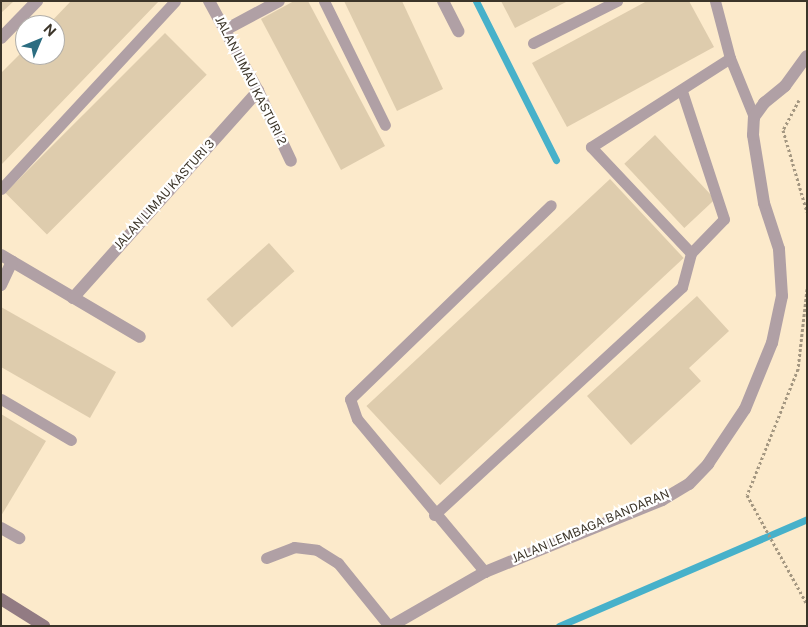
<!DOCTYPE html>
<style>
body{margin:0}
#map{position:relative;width:808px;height:627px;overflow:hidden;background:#fceacb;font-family:"Public Sans",sans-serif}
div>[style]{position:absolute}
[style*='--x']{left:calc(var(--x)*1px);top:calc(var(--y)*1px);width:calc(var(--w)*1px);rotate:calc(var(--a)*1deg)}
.stream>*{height:7px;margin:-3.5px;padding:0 3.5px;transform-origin:3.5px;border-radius:3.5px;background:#47b1ca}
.building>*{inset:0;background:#deccad;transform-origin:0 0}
.path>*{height:3px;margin-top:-1.5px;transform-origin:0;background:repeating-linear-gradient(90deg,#a49781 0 2.5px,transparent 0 5px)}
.service>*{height:11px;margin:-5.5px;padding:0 5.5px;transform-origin:5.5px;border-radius:5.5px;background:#b0a0a5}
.minor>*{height:12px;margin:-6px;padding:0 6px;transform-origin:6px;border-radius:6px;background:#b0a0a5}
.tertiary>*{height:12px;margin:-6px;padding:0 6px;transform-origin:6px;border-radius:6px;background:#b0a0a5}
.secondary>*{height:12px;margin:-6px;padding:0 6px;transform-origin:6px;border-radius:6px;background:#927b83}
span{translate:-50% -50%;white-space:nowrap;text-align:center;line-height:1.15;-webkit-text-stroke:4.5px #fff;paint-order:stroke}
.street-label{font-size:12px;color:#3c3529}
.frame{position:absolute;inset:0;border:2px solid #3c3529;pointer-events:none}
.north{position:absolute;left:15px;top:15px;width:50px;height:50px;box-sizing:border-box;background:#fff;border:1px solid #b1aea9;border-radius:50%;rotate:45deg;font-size:14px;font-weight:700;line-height:20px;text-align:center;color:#3c3529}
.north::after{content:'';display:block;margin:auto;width:18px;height:22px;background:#2c6d81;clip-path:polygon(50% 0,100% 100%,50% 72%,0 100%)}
</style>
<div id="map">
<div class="stream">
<div style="--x:476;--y:1;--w:178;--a:63.3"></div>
<div style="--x:559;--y:626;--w:270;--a:-23.3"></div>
</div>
<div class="building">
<div style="clip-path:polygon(1px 1px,14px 1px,1px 13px)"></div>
<div style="clip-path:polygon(71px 1px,159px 1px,1px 165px,1px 73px,25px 49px,25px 55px,55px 55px,55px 25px,48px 25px)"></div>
<div style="clip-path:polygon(294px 1px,308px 1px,385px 146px,341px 170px,261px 19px)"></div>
<div style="clip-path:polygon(344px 1px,402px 1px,443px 89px,397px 111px)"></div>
<div style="clip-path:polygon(501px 1px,568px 1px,515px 28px)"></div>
<div style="clip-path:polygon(647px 1px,689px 1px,714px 47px,567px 127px,532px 63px)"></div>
<div style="left:165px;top:33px;width:59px;height:226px;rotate:45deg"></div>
<div style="left:655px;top:135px;width:88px;height:42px;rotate:47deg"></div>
<div style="left:610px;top:179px;width:108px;height:333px;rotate:47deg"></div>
<div style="left:269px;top:243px;width:38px;height:84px;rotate:48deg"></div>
<div style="clip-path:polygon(697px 296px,729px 331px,689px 368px,701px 381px,631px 445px,587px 396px)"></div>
<div style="clip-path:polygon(1px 307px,116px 372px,90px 418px,1px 367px)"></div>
<div style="clip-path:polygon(1px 414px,46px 441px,1px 516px)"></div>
</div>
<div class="path">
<div style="--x:799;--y:100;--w:34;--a:118"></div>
<div style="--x:783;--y:130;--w:85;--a:73.7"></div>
<div style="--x:807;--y:289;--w:81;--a:96.4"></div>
<div style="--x:798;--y:369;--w:136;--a:112"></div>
<div style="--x:747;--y:495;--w:124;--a:61.2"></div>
</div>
<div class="service">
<div style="--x:324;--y:1;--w:138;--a:63.8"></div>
<div style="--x:715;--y:1;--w:59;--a:75.3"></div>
<div style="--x:730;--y:58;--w:64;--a:67.9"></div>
<div style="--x:533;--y:43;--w:94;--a:-26.6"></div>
<div style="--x:1;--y:189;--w:256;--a:-47.2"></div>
<div style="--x:691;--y:253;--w:146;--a:-133.3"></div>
<div style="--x:591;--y:147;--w:165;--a:-32.6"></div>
<div style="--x:1;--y:399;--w:81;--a:30.4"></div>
<div style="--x:434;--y:515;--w:337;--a:-42.6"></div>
<div style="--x:682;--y:287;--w:35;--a:-75"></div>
<div style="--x:691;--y:253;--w:47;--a:-45.9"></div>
<div style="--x:724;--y:219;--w:135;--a:-108.2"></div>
<div style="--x:266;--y:558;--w:30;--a:-21"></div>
<div style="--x:294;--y:547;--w:23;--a:7"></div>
<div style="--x:317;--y:550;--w:25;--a:32"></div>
<div style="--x:338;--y:563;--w:81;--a:51"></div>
<div style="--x:485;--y:572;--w:199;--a:-129.9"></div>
<div style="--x:357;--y:419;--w:21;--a:-109"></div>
<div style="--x:350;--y:399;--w:279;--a:-44"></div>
</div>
<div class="minor">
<div style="--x:209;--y:1;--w:102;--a:61.4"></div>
<div style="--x:258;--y:91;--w:77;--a:64.8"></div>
<div style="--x:443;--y:1;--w:34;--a:63"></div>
<div style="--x:225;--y:30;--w:61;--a:-28.2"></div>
<div style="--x:1;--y:38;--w:52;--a:-45.8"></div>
<div style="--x:1;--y:255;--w:161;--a:30.5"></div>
<div style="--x:1;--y:285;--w:26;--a:-65"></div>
<div style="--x:73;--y:298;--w:278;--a:-48.2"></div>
<div style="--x:1;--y:528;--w:21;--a:29"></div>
</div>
<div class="tertiary">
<div style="--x:391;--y:626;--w:108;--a:-29.9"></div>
<div style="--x:485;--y:572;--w:191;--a:-22.1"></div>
<div style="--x:662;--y:500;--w:31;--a:-31"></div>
<div style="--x:689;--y:484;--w:28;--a:-46"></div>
<div style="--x:708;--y:464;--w:66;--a:-56.1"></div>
<div style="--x:745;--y:409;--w:71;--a:-67.8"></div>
<div style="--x:772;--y:343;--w:48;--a:-78"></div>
<div style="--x:782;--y:296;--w:47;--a:-93.7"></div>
<div style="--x:779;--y:249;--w:48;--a:-108.1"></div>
<div style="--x:764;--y:203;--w:69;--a:-99.2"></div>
<div style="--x:753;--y:135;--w:18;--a:-87"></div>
<div style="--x:754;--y:117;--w:17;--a:-54"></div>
<div style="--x:764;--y:103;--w:27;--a:-39"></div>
<div style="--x:785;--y:86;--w:37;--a:-54"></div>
</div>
<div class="secondary">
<div style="--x:1;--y:599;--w:51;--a:32.1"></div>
</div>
<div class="street-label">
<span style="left:250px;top:81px;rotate:63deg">JALAN LIMAU KASTURI 2</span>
<span style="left:165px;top:195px;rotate:-48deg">JALAN LIMAU KASTURI 3</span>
<span style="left:591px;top:527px;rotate:-23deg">JALAN LEMBAGA BANDARAN</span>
</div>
<div class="frame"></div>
<div class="north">N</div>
</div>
